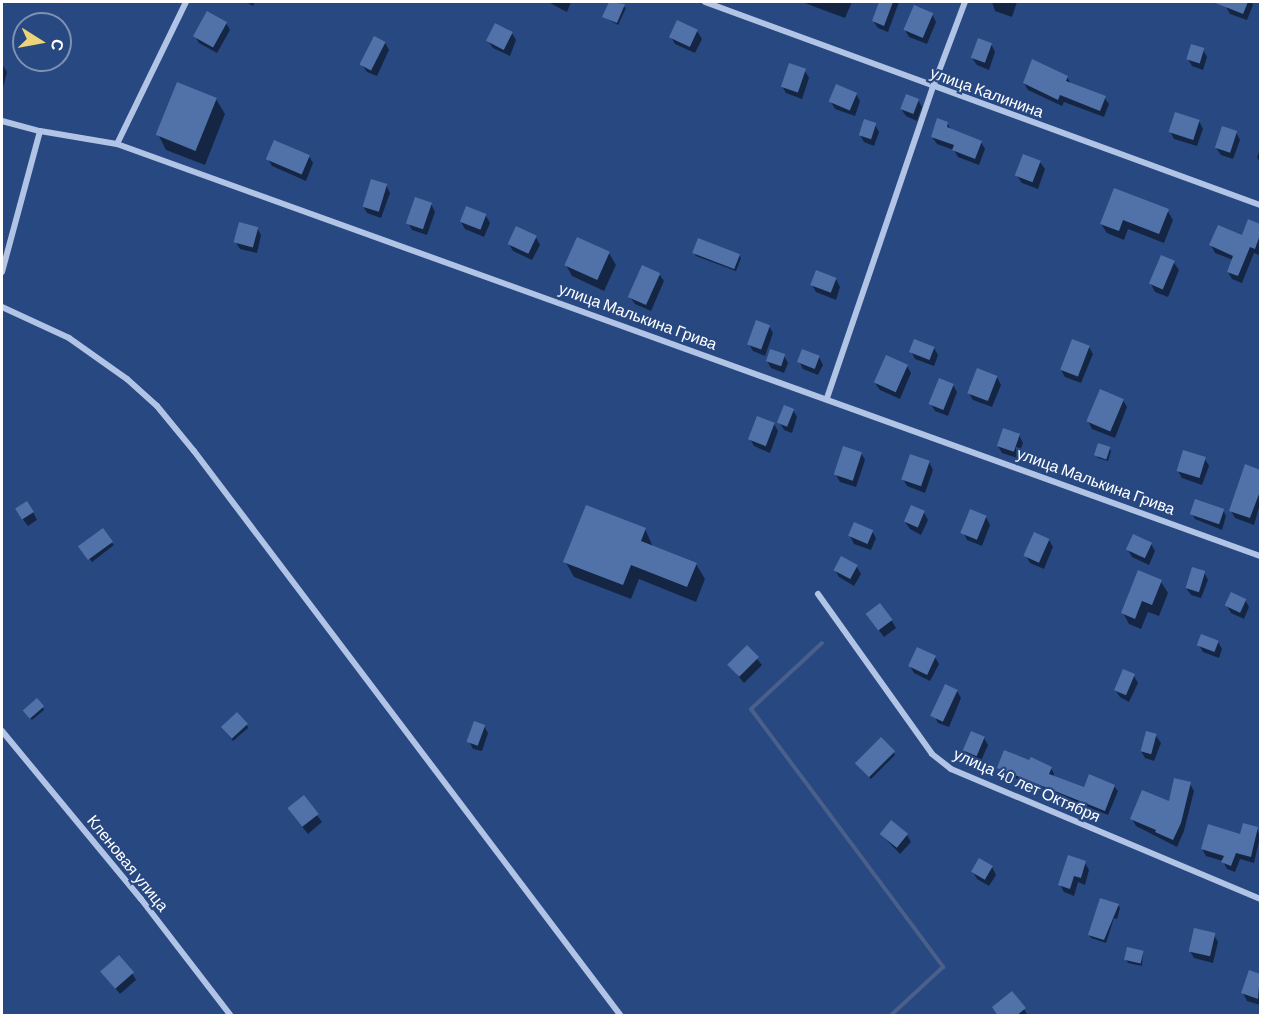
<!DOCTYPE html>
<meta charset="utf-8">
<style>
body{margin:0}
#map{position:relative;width:1262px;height:1017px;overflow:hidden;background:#284881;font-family:Barlow,sans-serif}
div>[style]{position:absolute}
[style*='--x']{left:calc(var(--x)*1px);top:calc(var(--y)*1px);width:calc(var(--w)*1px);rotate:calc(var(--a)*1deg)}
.shadow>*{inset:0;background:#0007}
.stream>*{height:4px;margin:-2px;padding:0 2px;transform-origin:2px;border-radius:2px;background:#4a5f89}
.building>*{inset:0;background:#5171a9;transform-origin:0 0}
.street>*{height:6px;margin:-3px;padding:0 3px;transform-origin:3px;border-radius:3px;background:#b1c4e6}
span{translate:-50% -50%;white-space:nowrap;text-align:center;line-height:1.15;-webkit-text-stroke:4.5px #284881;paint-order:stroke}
.street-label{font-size:16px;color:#fff}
.frame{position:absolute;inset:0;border:3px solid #fff;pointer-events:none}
.north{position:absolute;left:12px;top:12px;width:60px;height:60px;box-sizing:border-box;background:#284881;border:2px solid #7e91b3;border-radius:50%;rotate:101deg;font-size:16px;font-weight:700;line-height:24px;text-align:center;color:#fff}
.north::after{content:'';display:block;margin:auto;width:21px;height:27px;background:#edd577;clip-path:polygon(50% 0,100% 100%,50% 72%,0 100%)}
</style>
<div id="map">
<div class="shadow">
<div style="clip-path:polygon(246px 2px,255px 2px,253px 6px)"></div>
<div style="clip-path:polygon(548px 2px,571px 2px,567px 12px)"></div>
<div style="clip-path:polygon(611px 2px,616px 2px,626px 8px,618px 25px,604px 17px)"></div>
<div style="clip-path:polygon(802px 2px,852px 2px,845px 18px)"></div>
<div style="clip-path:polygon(881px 2px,899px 2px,888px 32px,878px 28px,873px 21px)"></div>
<div style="clip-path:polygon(992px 2px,1017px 2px,1012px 17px,995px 11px)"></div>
<div style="clip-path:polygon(1228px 2px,1251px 2px,1253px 5px,1247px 20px,1230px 14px,1226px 7px)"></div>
<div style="clip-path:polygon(932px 14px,936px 22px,927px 44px,909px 37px,905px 30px)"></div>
<div style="clip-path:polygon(677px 22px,697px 31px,702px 39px,695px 53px,675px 44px,671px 37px)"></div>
<div style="clip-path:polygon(226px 23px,230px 30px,217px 53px,199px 43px,195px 36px)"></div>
<div style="clip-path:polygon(512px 33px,516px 40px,510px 56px,493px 48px,488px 41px)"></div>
<div style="clip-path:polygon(385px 43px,389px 50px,377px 76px,367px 72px,362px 65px)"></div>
<div style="clip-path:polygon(991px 44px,995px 52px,989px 70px,977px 65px,972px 58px)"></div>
<div style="clip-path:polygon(1203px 50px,1207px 57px,1203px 70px,1192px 66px,1188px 59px)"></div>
<div style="clip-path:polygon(2px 64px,7px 72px,3px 88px,2px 88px)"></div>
<div style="clip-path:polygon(805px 71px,809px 78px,802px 99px,786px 93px,782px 86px)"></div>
<div style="clip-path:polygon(1067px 77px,1071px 84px,1104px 97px,1109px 104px,1104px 117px,1064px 102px,1062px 106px,1028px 90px,1024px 83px)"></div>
<div style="clip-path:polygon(856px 94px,860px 101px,855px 116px,835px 109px,831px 102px)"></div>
<div style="clip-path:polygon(216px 99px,225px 114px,205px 165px,166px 150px,158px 134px)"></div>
<div style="clip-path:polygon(918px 100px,922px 107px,917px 121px,906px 116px,901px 109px)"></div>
<div style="clip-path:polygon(1199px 121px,1203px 129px,1197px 146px,1174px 139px,1170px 131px)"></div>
<div style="clip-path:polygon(947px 123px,951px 130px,981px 142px,985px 149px,979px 165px,958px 157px,954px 150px,937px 144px,932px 137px)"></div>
<div style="clip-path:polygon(875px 125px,879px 132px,874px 146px,864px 142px,860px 135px)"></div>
<div style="clip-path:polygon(1236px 132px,1240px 140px,1233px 159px,1221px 155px,1216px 148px)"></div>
<div style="clip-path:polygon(1260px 149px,1260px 163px,1257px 157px)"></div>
<div style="clip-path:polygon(309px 156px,313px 163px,306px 181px,272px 166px,268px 159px)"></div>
<div style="clip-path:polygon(1040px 162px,1045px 169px,1038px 189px,1022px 183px,1017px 176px)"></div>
<div style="clip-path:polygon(386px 185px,390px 193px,381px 218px,367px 213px,363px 206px)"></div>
<div style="clip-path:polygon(431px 204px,435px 212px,427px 235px,412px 230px,408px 222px)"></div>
<div style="clip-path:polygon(1167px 210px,1173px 220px,1164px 243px,1128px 229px,1124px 240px,1107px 233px,1101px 224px)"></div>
<div style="clip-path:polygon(486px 216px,490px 223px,484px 237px,465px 229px,461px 222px)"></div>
<div style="clip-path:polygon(1249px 221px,1260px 226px,1260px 251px,1259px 255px,1254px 253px,1242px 283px,1232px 279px,1228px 272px,1233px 260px,1215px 253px,1211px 245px,1243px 237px)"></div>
<div style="clip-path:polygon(257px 228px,261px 235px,257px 253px,240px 249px,235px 241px)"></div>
<div style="clip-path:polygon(536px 237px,540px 245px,532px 260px,513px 251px,509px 244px)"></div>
<div style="clip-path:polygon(609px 253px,616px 265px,604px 291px,572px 276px,566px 265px)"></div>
<div style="clip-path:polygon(694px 253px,739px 255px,741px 258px,736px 271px,696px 256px)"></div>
<div style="clip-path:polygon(1161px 257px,1174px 263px,1179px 270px,1168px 297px,1155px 292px,1151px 284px)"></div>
<div style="clip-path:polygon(659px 274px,664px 281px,651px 311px,635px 304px,630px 297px)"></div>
<div style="clip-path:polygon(836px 279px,840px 287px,836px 300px,816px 292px,812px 285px)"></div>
<div style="clip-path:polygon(769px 326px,773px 333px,765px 356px,753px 351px,749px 344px)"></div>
<div style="clip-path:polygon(1089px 347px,1093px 354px,1081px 383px,1065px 377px,1061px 370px)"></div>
<div style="clip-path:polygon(934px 348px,938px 355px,934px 366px,915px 359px,911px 351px)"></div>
<div style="clip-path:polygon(784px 356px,788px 363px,784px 373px,771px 368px,767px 361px)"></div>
<div style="clip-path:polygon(819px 357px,823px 365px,818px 375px,803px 369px,799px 361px)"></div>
<div style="clip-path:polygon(907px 366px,911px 373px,900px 399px,880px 390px,875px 383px)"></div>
<div style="clip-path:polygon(997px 377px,1001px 385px,992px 407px,973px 400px,969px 393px)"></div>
<div style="clip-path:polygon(953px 385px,957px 392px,948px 416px,935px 411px,931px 404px)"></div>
<div style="clip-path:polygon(1123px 400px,1127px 407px,1115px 438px,1092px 429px,1088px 421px)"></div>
<div style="clip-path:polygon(793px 410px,797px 417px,792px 433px,784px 430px,780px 423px)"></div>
<div style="clip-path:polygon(774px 424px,778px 431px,770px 453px,754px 446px,750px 439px)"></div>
<div style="clip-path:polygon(1019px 435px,1023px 443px,1017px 458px,1002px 453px,998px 446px)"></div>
<div style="clip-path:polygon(1109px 448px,1111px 451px,1108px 461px,1098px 458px,1096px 454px)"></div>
<div style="clip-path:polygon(861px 453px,865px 460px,856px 487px,840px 482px,836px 475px)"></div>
<div style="clip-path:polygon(1205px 459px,1209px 466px,1202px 485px,1182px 478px,1178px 471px)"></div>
<div style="clip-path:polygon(929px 462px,933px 470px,925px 493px,907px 486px,903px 479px)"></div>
<div style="clip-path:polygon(1246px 466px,1260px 472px,1260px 504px,1254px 525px,1235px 518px,1231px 511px)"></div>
<div style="clip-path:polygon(1223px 510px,1226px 516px,1222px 530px,1195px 519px,1192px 514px)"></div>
<div style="clip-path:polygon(33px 512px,37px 520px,28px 526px,21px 517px)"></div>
<div style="clip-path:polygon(924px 513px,928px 520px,921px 535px,910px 529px,905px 522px)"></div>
<div style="clip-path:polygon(986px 517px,990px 525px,982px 546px,967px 540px,963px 532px)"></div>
<div style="clip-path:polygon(645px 529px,653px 547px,696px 564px,705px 579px,696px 602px,639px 579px,631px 599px,574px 577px,565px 561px)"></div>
<div style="clip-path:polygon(872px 531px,876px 538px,871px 550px,854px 544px,850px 536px)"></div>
<div style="clip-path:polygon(1049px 540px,1053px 547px,1044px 569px,1030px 563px,1026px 556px)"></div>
<div style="clip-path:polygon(112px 543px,114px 545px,92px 562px,83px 550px)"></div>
<div style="clip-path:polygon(1151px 544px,1155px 551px,1149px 565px,1132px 557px,1128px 550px)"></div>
<div style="clip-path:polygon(857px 567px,861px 574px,854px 586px,839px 577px,835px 570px)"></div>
<div style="clip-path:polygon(1204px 572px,1208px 580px,1201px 598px,1191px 595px,1186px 588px)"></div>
<div style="clip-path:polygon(1161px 582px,1168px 593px,1159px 616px,1148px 612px,1141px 629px,1129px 624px,1123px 613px)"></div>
<div style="clip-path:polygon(1245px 600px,1249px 607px,1244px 619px,1231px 613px,1227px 606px)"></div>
<div style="clip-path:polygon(872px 621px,892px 621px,896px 628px,884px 637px)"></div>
<div style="clip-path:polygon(1218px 642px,1222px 649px,1219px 658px,1203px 652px,1199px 645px)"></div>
<div style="clip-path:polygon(747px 647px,762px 665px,744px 683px,729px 665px)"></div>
<div style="clip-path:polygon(935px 657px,939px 664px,930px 681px,914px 673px,910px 666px)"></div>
<div style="clip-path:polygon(1134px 676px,1138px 683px,1129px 702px,1120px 697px,1115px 690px)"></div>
<div style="clip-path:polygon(957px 691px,961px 698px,949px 727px,938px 723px,934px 715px)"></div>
<div style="clip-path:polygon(43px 707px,44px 710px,32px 720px,26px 714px)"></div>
<div style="clip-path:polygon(247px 725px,248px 728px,233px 741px,224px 730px)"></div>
<div style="clip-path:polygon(484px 726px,488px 733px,482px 751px,473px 749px,469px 741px)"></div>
<div style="clip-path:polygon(1156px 736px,1161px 743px,1154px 761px,1145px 758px,1141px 751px)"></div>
<div style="clip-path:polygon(984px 738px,988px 745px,980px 763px,968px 757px,964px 750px)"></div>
<div style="clip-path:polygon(893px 752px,895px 755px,871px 779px,858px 766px)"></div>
<div style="clip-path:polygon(998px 767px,1051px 768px,1054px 774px,1053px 777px,1085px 789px,1114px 786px,1118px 791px,1108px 815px,1002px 773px)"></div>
<div style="clip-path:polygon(1190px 784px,1194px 791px,1184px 831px,1177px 847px,1136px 826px,1132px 819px,1170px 803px)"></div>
<div style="clip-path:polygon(303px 797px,322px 822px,308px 834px,293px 815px)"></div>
<div style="clip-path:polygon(1257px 828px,1260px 837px,1254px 863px,1240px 859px,1235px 872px,1227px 869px,1223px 861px,1206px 856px,1202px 849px)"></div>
<div style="clip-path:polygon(881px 834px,907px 835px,911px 842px,900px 854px)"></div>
<div style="clip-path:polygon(1085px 863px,1089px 870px,1085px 885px,1078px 882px,1074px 896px,1064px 892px,1060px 885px)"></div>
<div style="clip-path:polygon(992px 867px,996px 875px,989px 886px,977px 879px,973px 872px)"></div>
<div style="clip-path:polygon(1118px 905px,1120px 908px,1117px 919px,1114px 918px,1106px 943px,1091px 938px,1089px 935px)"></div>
<div style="clip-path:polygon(1214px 935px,1218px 942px,1213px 963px,1194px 958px,1190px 951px)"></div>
<div style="clip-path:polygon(1143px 952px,1142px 966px,1128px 963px,1126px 959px)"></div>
<div style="clip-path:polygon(102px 972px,132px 973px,136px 980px,120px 994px)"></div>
<div style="clip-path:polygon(1250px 972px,1260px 975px,1260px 1005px,1247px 1001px,1243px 993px)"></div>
<div style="clip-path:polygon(1024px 1009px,1028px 1016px,999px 1016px)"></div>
</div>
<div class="stream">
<div style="--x:822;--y:643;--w:97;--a:137.1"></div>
<div style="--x:751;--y:709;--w:322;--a:53.3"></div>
<div style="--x:943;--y:967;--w:72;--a:137.2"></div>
</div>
<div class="building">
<div style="clip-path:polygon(609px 2px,625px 4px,617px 23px,602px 17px)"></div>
<div style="clip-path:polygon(879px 2px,893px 2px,884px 26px,872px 21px)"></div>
<div style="clip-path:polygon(1213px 2px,1248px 2px,1243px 14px)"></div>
<div style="left:914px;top:5px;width:21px;height:27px;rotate:23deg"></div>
<div style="left:207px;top:11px;width:23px;height:29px;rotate:29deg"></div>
<div style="left:677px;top:20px;width:23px;height:19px;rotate:25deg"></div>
<div style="left:495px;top:23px;width:20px;height:20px;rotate:27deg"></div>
<div style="left:374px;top:36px;width:13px;height:32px;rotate:27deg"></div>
<div style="left:978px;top:38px;width:15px;height:21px;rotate:20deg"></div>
<div style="left:1191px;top:44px;width:14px;height:16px;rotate:17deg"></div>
<div style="clip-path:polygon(1032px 59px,1068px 76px,1066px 81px,1106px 96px,1100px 111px,1060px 95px,1058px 100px,1023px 83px)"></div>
<div style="left:789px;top:63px;width:18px;height:25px;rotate:19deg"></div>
<div style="left:177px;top:82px;width:43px;height:57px;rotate:22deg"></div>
<div style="left:836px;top:84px;width:23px;height:19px;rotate:23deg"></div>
<div style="left:906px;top:94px;width:14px;height:16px;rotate:21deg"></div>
<div style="left:1175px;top:112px;width:26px;height:21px;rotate:18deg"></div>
<div style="clip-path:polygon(937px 118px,948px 122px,947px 127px,982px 141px,975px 159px,952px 150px,954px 145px,931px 137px)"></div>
<div style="left:864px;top:119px;width:13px;height:17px;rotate:18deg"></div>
<div style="left:1222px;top:126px;width:16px;height:23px;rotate:18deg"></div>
<div style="left:274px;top:140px;width:39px;height:21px;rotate:23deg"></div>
<div style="left:1023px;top:154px;width:19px;height:23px;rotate:21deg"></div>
<div style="left:371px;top:179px;width:17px;height:29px;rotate:17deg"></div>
<div style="clip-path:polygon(1114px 188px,1169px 209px,1159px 234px,1123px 220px,1119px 231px,1100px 224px)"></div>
<div style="left:415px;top:197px;width:18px;height:28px;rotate:19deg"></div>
<div style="left:466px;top:206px;width:22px;height:17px;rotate:21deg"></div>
<div style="clip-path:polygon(1248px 219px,1260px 224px,1260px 235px,1255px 249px,1250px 247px,1238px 276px,1227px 272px,1233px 256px,1209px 245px,1218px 225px,1242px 235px)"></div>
<div style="left:239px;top:222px;width:20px;height:21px;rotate:15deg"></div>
<div style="left:516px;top:226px;width:23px;height:20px;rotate:25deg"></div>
<div style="left:577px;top:237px;width:36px;height:31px;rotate:24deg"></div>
<div style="left:698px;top:238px;width:45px;height:16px;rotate:21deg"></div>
<div style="left:1161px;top:255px;width:15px;height:31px;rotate:23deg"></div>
<div style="left:642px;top:265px;width:20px;height:35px;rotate:24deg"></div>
<div style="left:816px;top:270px;width:22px;height:16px;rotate:21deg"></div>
<div style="left:756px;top:320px;width:15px;height:26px;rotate:20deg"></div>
<div style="left:914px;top:339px;width:22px;height:14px;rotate:21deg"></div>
<div style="left:1072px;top:339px;width:19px;height:33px;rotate:21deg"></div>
<div style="left:770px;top:349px;width:16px;height:13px;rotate:18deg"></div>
<div style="left:802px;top:349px;width:19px;height:14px;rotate:21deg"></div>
<div style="left:886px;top:355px;width:24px;height:30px;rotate:24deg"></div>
<div style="left:977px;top:368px;width:22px;height:27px;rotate:21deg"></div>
<div style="left:939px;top:378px;width:16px;height:28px;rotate:22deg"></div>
<div style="left:1100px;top:389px;width:26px;height:35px;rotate:23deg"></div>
<div style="left:784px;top:405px;width:11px;height:19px;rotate:22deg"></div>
<div style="left:757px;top:416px;width:19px;height:25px;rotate:21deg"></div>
<div style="left:1003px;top:428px;width:18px;height:19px;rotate:19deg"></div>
<div style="left:1098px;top:443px;width:13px;height:13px;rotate:18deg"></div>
<div style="left:843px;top:446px;width:20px;height:30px;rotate:18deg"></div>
<div style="left:1183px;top:450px;width:24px;height:22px;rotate:17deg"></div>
<div style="left:910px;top:454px;width:21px;height:27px;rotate:19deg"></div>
<div style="clip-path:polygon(1245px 464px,1260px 470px,1259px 494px,1250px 518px,1229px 511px)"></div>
<div style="left:1195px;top:499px;width:31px;height:16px;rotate:19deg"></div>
<div style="left:27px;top:501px;width:13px;height:14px;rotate:58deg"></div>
<div style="clip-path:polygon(586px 505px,646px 528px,641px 541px,697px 563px,687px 587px,631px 565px,623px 585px,563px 562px)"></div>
<div style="left:911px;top:505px;width:15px;height:18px;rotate:23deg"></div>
<div style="left:970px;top:509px;width:18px;height:26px;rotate:22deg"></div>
<div style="left:854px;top:522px;width:21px;height:15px;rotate:23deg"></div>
<div style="left:103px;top:528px;width:17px;height:31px;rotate:54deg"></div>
<div style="left:1034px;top:532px;width:17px;height:26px;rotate:24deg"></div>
<div style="left:1133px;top:534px;width:21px;height:17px;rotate:25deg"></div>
<div style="left:841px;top:556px;width:19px;height:16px;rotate:28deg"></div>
<div style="left:1192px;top:567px;width:14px;height:22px;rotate:17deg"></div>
<div style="clip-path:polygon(1138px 570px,1162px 580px,1152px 605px,1142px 601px,1135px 619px,1121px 613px)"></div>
<div style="left:1231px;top:592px;width:17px;height:15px;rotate:25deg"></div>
<div style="left:880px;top:603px;width:21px;height:18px;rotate:53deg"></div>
<div style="left:1201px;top:634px;width:19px;height:12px;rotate:21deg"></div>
<div style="left:747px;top:645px;width:17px;height:28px;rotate:45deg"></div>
<div style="left:917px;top:647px;width:21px;height:21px;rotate:25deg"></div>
<div style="left:1123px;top:669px;width:13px;height:23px;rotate:23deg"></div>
<div style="left:945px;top:684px;width:14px;height:35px;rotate:25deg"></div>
<div style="left:37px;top:698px;width:11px;height:19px;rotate:49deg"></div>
<div style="left:237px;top:712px;width:16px;height:22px;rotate:47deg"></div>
<div style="left:474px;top:721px;width:12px;height:22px;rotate:20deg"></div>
<div style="left:971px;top:731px;width:15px;height:21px;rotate:23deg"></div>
<div style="left:1146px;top:731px;width:11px;height:21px;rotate:15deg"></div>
<div style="left:881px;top:737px;width:20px;height:37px;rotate:45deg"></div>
<div style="clip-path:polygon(1004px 750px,1029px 760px,1031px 757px,1052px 767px,1049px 774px,1084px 787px,1089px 774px,1115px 785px,1105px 811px,997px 768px)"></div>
<div style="clip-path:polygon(1174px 778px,1191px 782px,1181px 823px,1173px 840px,1155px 832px,1156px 830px,1130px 819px,1142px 790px,1169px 801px)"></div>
<div style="left:304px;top:795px;width:24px;height:21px;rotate:52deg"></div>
<div style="left:891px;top:820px;width:22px;height:18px;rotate:39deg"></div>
<div style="clip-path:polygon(1243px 823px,1258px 827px,1251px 857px,1236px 853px,1231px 866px,1221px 862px,1224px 856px,1201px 849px,1208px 824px,1240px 834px)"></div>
<div style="clip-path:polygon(1068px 855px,1086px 861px,1081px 878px,1074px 876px,1070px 889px,1058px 885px)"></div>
<div style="left:979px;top:858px;width:16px;height:16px;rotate:30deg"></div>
<div style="clip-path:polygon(1100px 898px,1119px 904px,1104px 940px,1088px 935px)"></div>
<div style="left:1194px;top:928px;width:22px;height:24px;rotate:13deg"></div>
<div style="left:1127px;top:947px;width:17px;height:13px;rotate:13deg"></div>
<div style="left:119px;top:955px;width:23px;height:25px;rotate:49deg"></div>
<div style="clip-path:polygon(1249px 970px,1260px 974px,1258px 999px,1241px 993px)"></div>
<div style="clip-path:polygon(1012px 991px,1026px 1008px,1016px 1016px,998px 1016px,992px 1007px)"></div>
</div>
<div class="street">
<div style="--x:705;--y:2;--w:591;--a:20.09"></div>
<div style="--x:2;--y:121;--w:39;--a:15"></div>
<div style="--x:40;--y:131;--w:78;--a:9.6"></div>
<div style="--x:117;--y:144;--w:1215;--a:19.82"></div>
<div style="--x:117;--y:144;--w:158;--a:-64.1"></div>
<div style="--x:2;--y:272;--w:146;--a:-74.9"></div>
<div style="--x:2;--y:307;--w:74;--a:24.8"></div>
<div style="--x:69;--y:338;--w:71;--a:35.3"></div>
<div style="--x:127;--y:379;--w:40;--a:42"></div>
<div style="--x:157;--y:406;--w:58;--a:50.6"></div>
<div style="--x:194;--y:451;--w:708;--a:52.92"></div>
<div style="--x:827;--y:398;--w:329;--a:-71.2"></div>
<div style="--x:933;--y:87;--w:91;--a:-69.4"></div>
<div style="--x:818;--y:594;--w:196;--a:54.5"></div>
<div style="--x:932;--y:754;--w:24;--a:38"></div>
<div style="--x:951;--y:769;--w:335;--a:22.8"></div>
<div style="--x:2;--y:731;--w:218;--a:50.4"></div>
<div style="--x:141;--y:899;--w:148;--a:52.4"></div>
</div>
<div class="street-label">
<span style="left:987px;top:92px;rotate:20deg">улица Калинина</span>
<span style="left:638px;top:316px;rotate:20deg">улица Малькина Грива</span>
<span style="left:1096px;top:481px;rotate:20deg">улица Малькина Грива</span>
<span style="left:1027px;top:785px;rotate:24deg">улица 40 лет Октября</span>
<span style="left:128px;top:863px;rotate:51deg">Кленовая улица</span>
</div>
<div class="frame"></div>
<div class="north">С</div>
</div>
